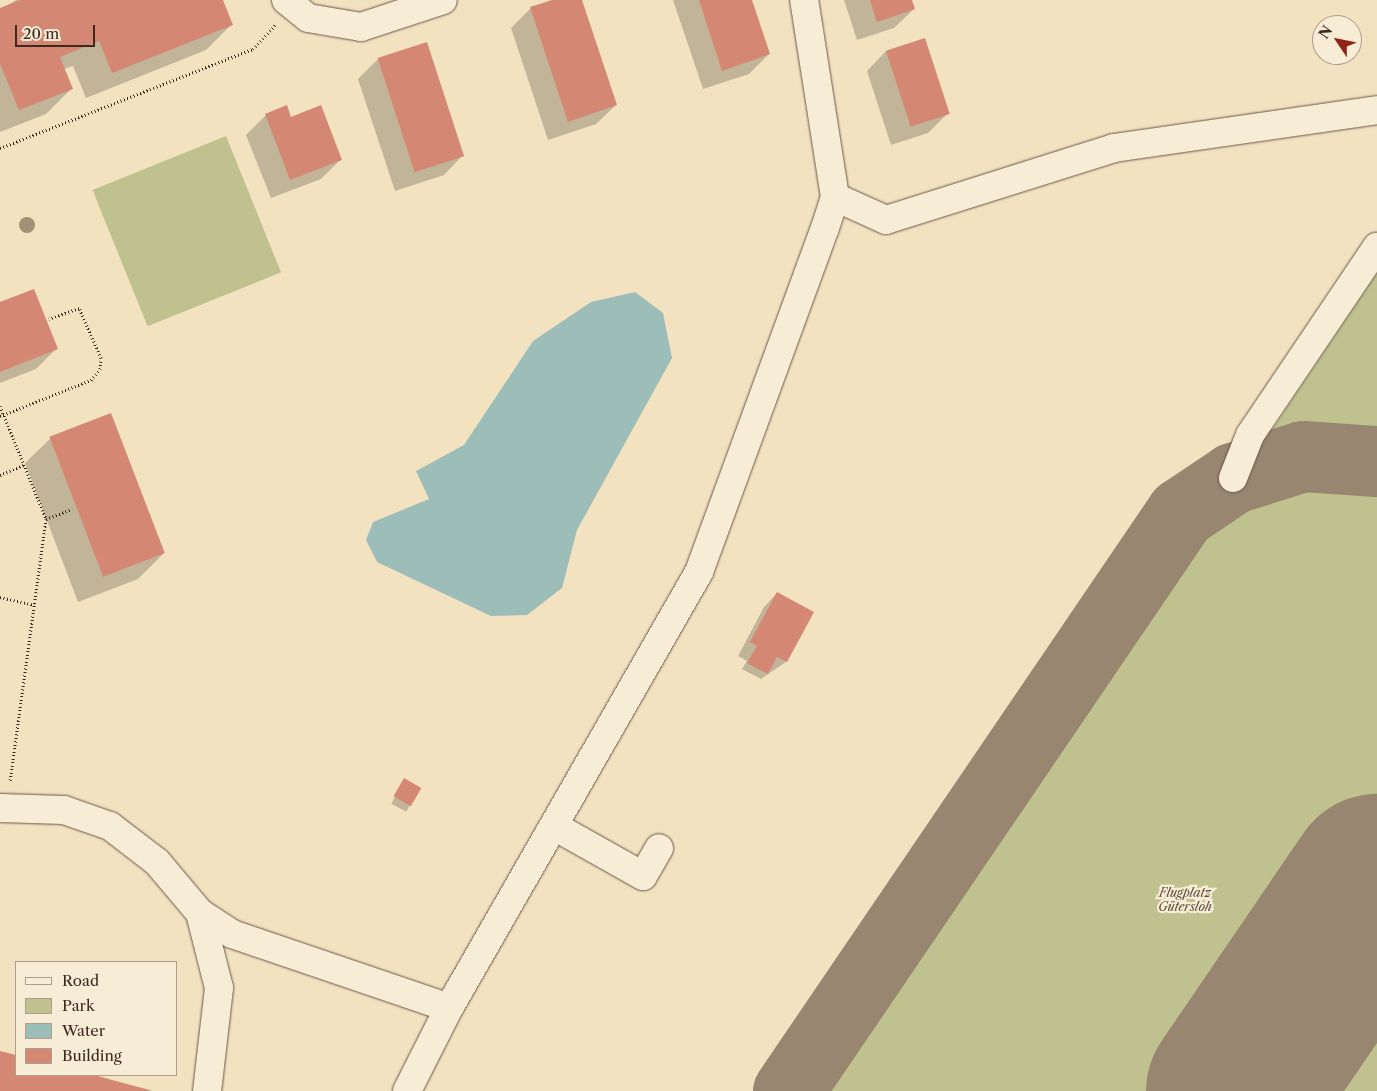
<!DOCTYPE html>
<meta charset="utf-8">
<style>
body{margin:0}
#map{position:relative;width:1377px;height:1091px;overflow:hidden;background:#f2e2c0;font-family:"Libre Caslon Text",serif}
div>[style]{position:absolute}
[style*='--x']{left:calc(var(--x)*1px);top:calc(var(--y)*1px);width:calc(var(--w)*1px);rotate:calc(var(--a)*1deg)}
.green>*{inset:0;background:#bfc28f;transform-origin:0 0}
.water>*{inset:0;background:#9cbdb8}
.shadow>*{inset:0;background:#0003;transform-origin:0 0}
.taxiway>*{height:71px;margin:-35.5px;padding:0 35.5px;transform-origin:35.5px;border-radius:35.5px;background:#988670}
.runway>*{height:179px;margin:-89.5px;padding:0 89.5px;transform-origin:89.5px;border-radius:89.5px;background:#988670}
.building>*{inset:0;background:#d48874;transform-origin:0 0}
.path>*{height:3px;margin-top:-1.5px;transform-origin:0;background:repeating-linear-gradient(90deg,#3e2921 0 1px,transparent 0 3.5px)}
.roads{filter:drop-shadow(0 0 1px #6b5749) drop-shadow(0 0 1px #6b5749)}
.minor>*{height:28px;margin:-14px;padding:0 14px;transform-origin:14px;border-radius:14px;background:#f7ecd6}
.trees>*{width:16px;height:16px;margin:-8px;border-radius:50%;background:#a19177}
span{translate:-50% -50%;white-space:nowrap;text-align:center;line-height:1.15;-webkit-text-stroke:4.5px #f7ecd6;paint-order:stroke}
.park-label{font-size:12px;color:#5e4f3c;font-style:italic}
.legend{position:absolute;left:15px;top:961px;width:162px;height:115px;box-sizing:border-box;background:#f7ecd6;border:1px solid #ad9e8e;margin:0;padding:6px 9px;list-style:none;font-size:15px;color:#3e2921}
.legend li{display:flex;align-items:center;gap:10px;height:25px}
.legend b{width:25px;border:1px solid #ad9e8e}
.north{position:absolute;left:1312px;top:15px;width:50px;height:50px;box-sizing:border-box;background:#f7ecd6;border:1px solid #ad9e8e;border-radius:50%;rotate:304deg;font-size:14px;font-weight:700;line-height:20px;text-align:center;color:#3e2921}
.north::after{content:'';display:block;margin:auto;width:18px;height:22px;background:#8f2418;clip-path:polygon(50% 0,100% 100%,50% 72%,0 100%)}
.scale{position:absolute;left:15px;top:25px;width:80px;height:22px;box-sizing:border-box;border:2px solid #3e2921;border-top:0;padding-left:6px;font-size:15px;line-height:18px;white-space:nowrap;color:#3e2921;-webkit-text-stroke:4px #f7ecd6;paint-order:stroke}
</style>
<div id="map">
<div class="green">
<div style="left:226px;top:136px;width:147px;height:144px;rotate:68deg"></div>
<div style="clip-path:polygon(1377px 273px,1377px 1091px,823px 1091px,1086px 707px)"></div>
</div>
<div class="water">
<div style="clip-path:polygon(635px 292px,663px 313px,672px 358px,577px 530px,562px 588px,527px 615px,491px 616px,377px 562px,366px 540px,373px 522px,429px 499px,416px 471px,464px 445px,533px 341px,591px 302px)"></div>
</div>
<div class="shadow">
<div style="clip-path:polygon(16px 0,222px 0,232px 24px,206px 50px,86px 98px,73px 66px,64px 69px,71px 89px,46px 114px,0 132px,0 10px)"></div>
<div style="clip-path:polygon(556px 0,581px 0,616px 105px,596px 124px,548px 140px,511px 28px,531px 8px)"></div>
<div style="clip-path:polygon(673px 0,751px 0,769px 54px,749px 74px,703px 89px)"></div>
<div style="clip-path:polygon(844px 0,911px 0,914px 9px,894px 28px,857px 40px)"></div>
<div style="clip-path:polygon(924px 39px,948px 113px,928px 133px,891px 145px,867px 71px,886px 51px)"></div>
<div style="clip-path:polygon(378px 59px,463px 155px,444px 175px,395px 191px,358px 79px)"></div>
<div style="clip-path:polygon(266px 115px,290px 119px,341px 159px,321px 179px,271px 198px,246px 135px)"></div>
<div style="clip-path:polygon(0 304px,56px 349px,36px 369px,0 383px)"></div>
<div style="clip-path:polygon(51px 438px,164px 553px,138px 579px,78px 602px,25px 463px)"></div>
<div style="clip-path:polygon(777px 593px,812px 612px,786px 662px,761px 679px,742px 669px,747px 661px,738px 656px,764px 607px)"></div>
<div style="left:404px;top:780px;width:17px;height:27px;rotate:28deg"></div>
<div style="clip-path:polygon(0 1053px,16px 1057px,16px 1075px,89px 1075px,151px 1090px,0 1091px)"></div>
</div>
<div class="taxiway">
<div style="--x:788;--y:1091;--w:699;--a:-55.79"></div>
<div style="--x:1181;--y:513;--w:63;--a:-33.9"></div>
<div style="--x:1233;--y:478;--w:73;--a:-17.4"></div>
<div style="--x:1303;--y:456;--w:74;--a:3.9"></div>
</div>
<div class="runway">
<div style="--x:1235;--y:1091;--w:252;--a:-55.7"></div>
</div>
<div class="building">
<div style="clip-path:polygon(20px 0,223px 0,233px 25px,112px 73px,99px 41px,60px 57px,73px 89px,19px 110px,0 64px,0 8px)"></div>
<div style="clip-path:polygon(552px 0,582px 0,617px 105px,568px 122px,530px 7px)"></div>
<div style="clip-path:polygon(699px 0,752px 0,770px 54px,722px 71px)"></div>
<div style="clip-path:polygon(870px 0,912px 0,915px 9px,877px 22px)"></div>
<div style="left:925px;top:38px;width:80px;height:41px;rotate:72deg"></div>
<div style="left:427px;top:42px;width:120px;height:52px;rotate:72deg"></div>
<div style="clip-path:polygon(287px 105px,291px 117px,321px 105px,342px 160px,290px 180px,265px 114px)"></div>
<div style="clip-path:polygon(34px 289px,58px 349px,0 372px,0 302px)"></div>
<div style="left:111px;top:413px;width:150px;height:66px;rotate:69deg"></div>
<div style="clip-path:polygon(777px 592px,814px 612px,787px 662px,777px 657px,768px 674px,747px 663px,757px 646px,750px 642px)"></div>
<div style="left:404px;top:778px;width:20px;height:21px;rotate:30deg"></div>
<div style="clip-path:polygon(0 1051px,16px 1055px,16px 1075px,94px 1075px,152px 1091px,0 1091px)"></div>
</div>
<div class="path">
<div style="--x:0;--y:148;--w:272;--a:-21.4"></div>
<div style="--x:253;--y:49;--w:33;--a:-47"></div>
<div style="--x:0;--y:406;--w:122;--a:67.8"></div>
<div style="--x:46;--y:519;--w:264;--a:97.8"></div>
<div style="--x:0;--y:416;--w:98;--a:-21.6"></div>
<div style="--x:91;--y:380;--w:14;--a:-51"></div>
<div style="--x:100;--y:369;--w:11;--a:-85"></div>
<div style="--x:101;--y:358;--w:55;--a:-113.7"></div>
<div style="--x:79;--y:308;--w:32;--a:160"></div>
<div style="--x:0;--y:475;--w:26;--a:-23"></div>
<div style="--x:46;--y:519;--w:28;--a:-21"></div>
<div style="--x:0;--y:597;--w:35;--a:13"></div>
</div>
<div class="roads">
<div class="minor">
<div style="--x:286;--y:0;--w:28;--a:39"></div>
<div style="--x:308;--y:18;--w:54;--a:9.6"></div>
<div style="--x:361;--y:27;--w:86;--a:-18.2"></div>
<div style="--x:835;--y:197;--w:56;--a:24.3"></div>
<div style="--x:886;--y:220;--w:239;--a:-17.5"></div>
<div style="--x:1114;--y:148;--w:266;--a:-8.2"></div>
<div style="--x:1233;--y:478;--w:46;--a:-68.4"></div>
<div style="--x:1250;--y:435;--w:227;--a:-56"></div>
<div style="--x:0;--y:808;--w:64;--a:1.8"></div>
<div style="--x:64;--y:810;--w:49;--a:19.2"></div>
<div style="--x:110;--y:826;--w:59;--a:37.5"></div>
<div style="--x:157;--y:862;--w:67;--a:49.9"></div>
<div style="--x:200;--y:913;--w:38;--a:33"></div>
<div style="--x:232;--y:934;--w:229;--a:18.8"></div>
<div style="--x:554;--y:826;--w:102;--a:29.3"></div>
<div style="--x:643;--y:876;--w:32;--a:-60"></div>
<div style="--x:200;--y:913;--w:77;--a:75.8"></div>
<div style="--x:219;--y:988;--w:104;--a:96.6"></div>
<div style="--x:407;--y:1091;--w:93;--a:-63.2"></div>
<div style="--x:449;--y:1008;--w:503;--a:-60.17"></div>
<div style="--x:699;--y:572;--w:366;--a:-69.9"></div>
<div style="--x:825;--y:228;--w:33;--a:-72"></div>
<div style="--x:835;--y:197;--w:199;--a:-98.9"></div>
</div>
</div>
<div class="trees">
<div style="left:27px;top:225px"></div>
</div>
<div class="park-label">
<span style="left:1185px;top:900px">Flugplatz<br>Gütersloh</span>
</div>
<ul class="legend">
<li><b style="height:6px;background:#f7ecd6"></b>Road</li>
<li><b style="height:14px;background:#bfc28f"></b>Park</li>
<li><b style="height:14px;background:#9cbdb8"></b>Water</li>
<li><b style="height:14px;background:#d48874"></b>Building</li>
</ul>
<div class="north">N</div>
<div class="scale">20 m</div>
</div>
